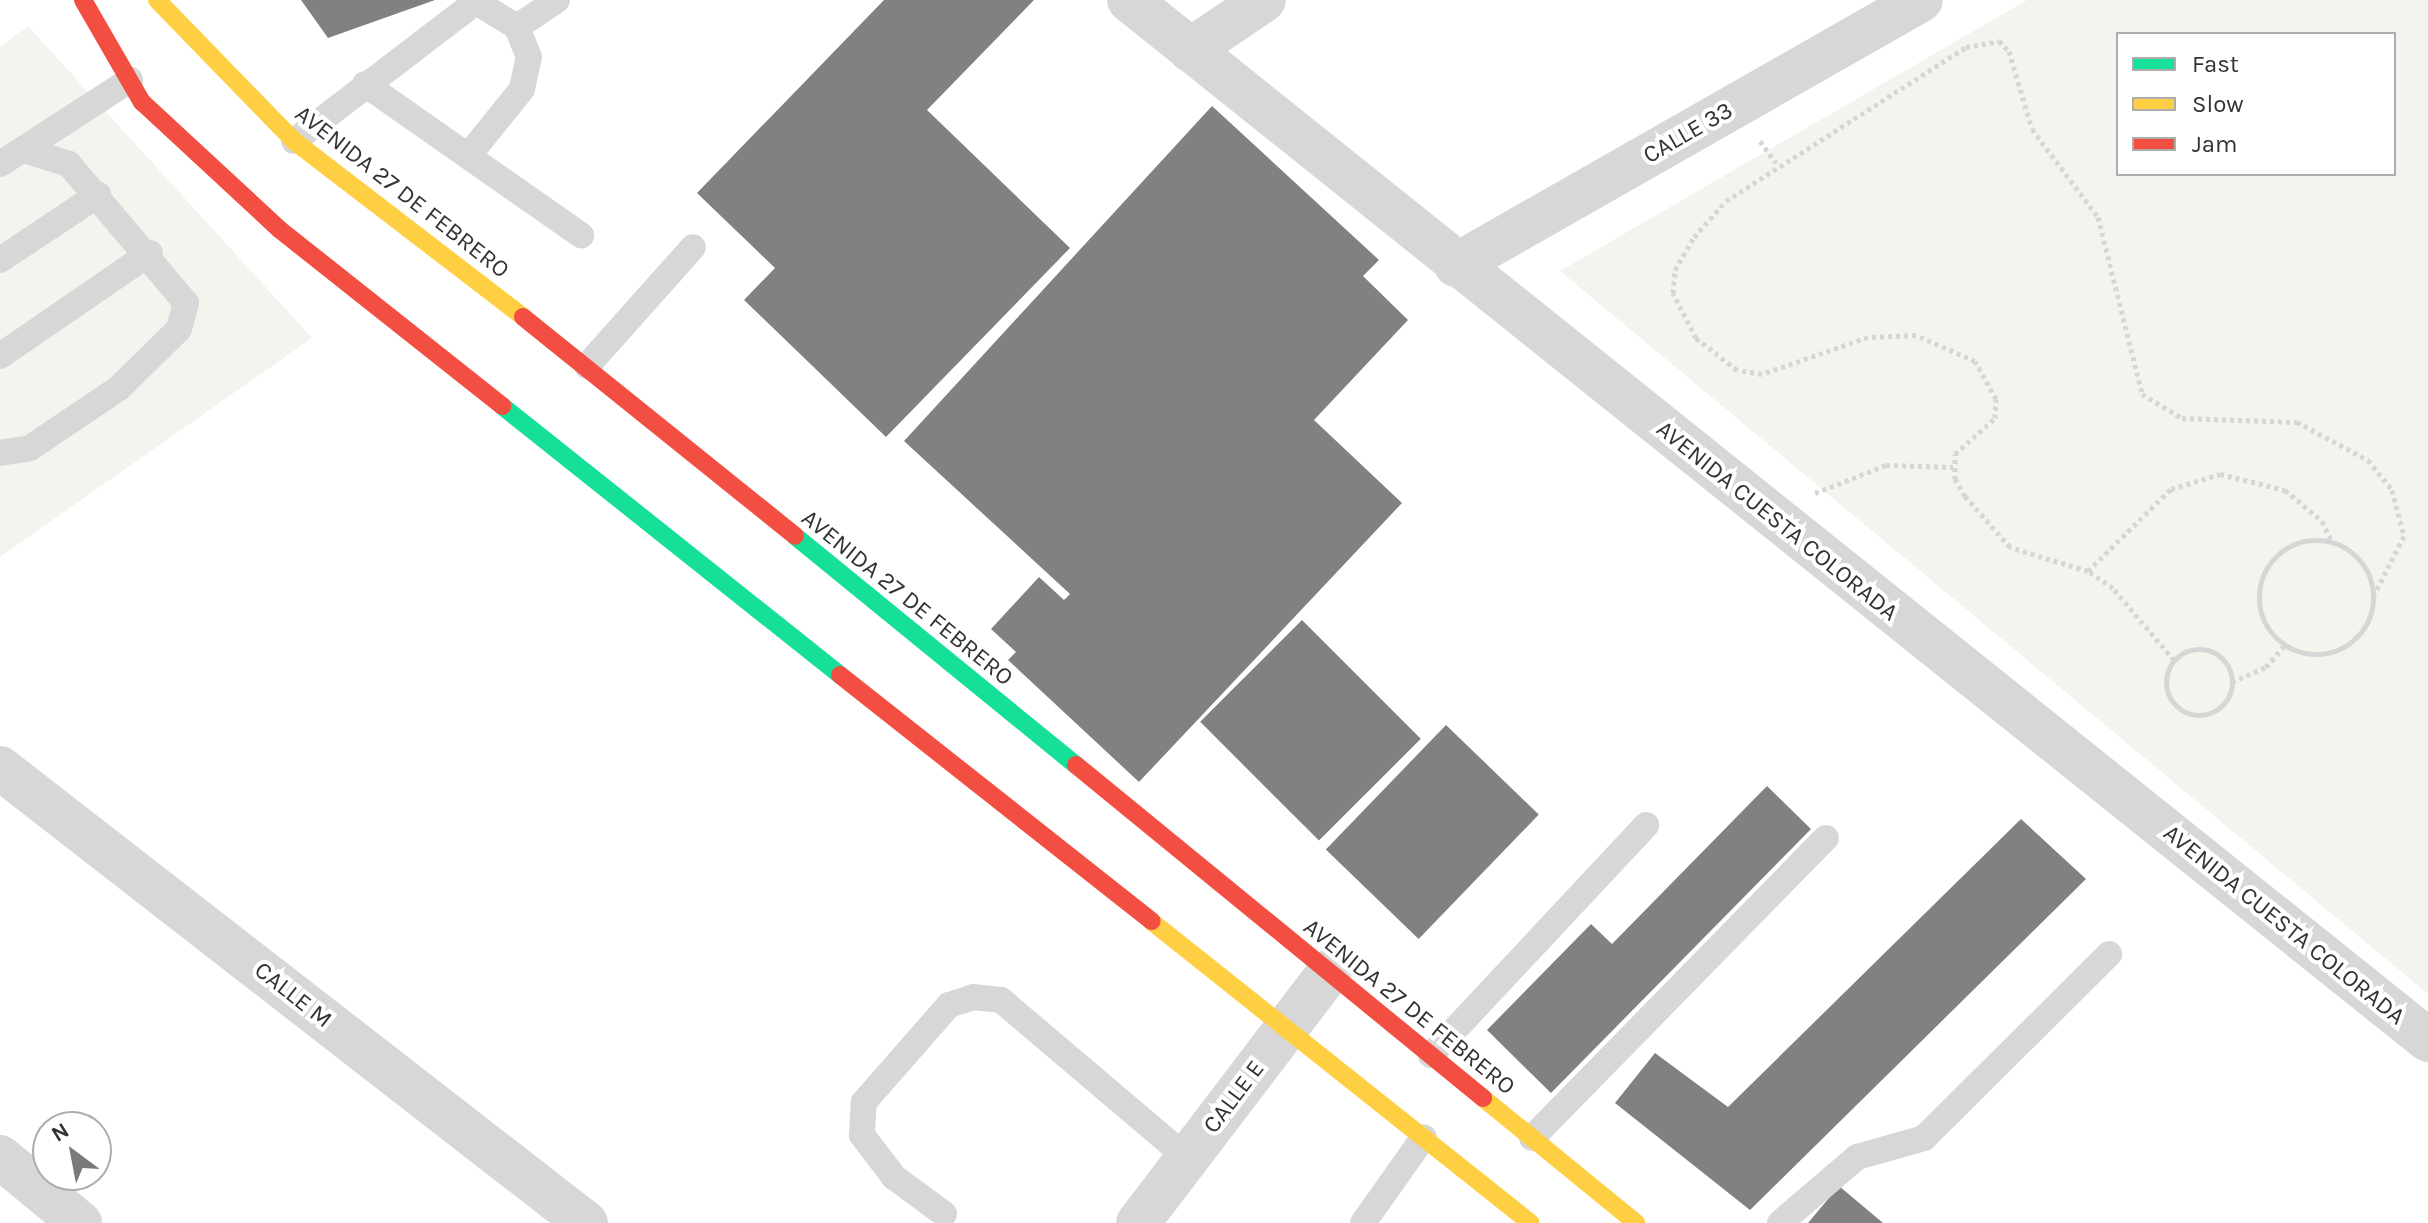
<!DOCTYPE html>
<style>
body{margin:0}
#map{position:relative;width:2428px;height:1223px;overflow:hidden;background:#fff;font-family:Karla,sans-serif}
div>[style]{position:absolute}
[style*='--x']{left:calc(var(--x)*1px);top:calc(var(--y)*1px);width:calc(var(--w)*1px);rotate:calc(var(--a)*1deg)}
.green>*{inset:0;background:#f2f5ed}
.building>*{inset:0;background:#818181;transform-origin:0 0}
.path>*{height:5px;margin-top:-2.5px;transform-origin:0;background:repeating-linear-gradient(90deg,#d6d6d6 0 4px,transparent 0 8px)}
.path>.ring{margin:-2.5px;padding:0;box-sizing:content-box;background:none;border:5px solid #d6d6d6;border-radius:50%}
.lane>*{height:26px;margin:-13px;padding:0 13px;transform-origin:13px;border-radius:13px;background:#d7d7d7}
.street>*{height:44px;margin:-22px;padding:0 22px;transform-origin:22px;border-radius:22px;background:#d7d7d7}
.fast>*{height:18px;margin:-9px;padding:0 9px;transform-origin:9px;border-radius:9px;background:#16e098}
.slow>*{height:18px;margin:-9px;padding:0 9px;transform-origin:9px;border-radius:9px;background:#ffcf43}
.jam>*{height:18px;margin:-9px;padding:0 9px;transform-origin:9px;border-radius:9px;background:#f24e42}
span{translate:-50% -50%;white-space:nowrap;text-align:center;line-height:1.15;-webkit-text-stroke:8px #fff;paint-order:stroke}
.street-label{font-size:24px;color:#333}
.legend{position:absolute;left:2116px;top:32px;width:280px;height:144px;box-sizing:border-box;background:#fff;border:2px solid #adadad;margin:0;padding:10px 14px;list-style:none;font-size:24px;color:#333}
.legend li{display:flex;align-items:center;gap:16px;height:40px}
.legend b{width:40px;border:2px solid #adadad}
.north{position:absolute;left:32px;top:1111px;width:80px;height:80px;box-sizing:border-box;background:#fff;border:2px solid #adadad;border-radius:50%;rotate:328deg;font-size:22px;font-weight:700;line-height:32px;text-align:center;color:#333}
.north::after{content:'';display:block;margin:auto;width:28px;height:36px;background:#7a7a7a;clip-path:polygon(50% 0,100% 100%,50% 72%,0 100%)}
</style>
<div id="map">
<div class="green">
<div style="clip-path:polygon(evenodd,2027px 0,2428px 0,2428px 994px,1560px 271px,2027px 0,2118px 34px,2394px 34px,2394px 174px,2118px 174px,2118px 34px)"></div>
<div style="clip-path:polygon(28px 26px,312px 338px,0 557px,0 47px)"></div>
</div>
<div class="building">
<div style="clip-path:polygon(301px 0,435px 0,328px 38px)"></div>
<div style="clip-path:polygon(884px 0,1034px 0,927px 110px,1070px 248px,886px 437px,744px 300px,775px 268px,697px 193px)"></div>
<div style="clip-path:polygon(1212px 106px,1379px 260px,1363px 276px,1408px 320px,1314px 420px,1402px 503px,1139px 782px,1008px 660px,1016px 652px,991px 629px,1039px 577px,1064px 600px,1070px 594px,904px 441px)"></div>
<div style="left:1302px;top:620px;width:168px;height:144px;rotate:45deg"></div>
<div style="left:1446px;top:725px;width:129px;height:173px;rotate:44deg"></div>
<div style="clip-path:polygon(1767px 786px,1811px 829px,1551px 1093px,1487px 1030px,1591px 924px,1612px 944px)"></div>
<div style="clip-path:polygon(2021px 819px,2086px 879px,1750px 1210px,1615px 1103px,1655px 1053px,1728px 1107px)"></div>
<div style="clip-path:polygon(1839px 1186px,1883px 1223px,1808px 1223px)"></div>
</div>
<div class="path">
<div style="--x:1760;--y:141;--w:27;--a:54"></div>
<div style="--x:1815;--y:493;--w:76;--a:-21.5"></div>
<div style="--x:1886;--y:465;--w:67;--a:1.7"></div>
<div class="ring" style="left:2259px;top:540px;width:109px;height:109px"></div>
<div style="--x:2088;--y:571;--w:117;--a:-44.7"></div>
<div style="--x:2171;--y:489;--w:51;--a:-17"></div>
<div style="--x:2220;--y:474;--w:67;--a:13.8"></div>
<div style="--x:2285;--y:490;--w:48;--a:40"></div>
<div style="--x:2322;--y:521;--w:23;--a:65"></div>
<div class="ring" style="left:2166px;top:649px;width:61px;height:61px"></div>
<div style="--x:2174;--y:660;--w:94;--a:-130.3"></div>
<div style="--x:2113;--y:588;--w:30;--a:-146"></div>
<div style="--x:2088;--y:571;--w:82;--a:-162.9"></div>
<div style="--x:2010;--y:547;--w:68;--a:-131.4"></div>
<div style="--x:1965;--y:496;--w:20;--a:-120"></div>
<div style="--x:1955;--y:479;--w:25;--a:-90"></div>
<div style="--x:1955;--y:454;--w:54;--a:-42"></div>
<div style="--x:1995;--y:418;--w:19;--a:-87"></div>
<div style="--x:1996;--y:399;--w:43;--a:-118.9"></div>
<div style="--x:1975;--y:361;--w:64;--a:-156.2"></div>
<div style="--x:1916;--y:335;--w:48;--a:177.6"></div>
<div style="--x:1868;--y:337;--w:112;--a:160.8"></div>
<div style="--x:1762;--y:374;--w:25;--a:-171"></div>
<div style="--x:1737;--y:370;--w:52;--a:-142"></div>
<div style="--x:1696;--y:338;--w:51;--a:-117.1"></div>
<div style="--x:1673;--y:293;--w:23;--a:-85"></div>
<div style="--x:1675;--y:270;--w:38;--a:-60"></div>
<div style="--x:1694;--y:237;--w:48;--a:-48.4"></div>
<div style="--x:1726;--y:201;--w:285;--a:-32.7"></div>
<div style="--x:1966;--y:47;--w:34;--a:-10"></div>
<div style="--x:1999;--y:41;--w:14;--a:45"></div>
<div style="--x:2009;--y:51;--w:81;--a:73.6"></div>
<div style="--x:2032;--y:129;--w:110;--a:53.1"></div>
<div style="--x:2098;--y:217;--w:182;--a:76"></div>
<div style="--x:2142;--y:394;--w:47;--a:31"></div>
<div style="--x:2182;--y:418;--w:115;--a:2"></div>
<div style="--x:2297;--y:422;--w:81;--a:28.2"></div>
<div style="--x:2368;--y:460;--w:38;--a:51"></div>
<div style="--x:2392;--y:490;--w:48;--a:75.4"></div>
<div style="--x:2404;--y:536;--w:66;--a:117"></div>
<div style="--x:2232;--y:682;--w:37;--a:-24"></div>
<div style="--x:2266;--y:667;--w:28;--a:-49"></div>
</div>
<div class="lane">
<div style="--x:365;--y:84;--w:264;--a:35"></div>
<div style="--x:294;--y:141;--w:229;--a:-37.4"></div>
<div style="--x:476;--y:2;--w:48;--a:31.4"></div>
<div style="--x:517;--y:27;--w:48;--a:-34"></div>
<div style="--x:468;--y:156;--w:86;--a:-51.1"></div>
<div style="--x:522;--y:89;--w:33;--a:-78"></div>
<div style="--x:529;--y:57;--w:32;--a:-112"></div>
<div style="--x:0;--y:164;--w:155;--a:-32.9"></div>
<div style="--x:0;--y:260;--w:118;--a:-33.6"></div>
<div style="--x:0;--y:356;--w:182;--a:-34.5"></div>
<div style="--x:587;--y:366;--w:159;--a:-48.3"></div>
<div style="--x:0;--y:453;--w:30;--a:-9"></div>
<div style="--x:30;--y:448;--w:107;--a:-34"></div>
<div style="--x:119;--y:388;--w:84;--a:-44.5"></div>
<div style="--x:179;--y:329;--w:27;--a:-75"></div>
<div style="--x:186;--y:303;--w:182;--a:-130.1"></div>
<div style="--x:69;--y:164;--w:47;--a:-162.7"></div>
<div style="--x:1431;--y:1055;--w:315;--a:-46.9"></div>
<div style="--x:1532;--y:1138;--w:420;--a:-45.6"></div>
<div style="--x:944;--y:1214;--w:62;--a:-143.5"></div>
<div style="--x:894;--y:1177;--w:53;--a:-127.3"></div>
<div style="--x:862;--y:1135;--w:33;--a:-87"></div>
<div style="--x:864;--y:1102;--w:129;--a:-48.8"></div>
<div style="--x:949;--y:1005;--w:25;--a:-18"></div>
<div style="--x:973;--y:997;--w:28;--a:6"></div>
<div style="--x:1001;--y:1000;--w:244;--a:40.3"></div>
<div style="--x:1363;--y:1223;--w:105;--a:-54.7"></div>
<div style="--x:1780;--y:1223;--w:101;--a:-40.6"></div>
<div style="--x:1857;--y:1157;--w:70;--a:-15.8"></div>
<div style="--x:1924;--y:1138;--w:261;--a:-44.8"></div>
</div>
<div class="street">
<div style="--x:1129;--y:0;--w:1664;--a:38.68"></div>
<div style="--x:1190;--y:50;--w:89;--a:-34"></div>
<div style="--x:1456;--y:265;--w:535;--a:-29.68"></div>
<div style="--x:0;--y:768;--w:742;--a:37.83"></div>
<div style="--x:0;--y:1157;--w:104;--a:39.5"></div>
<div style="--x:1138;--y:1223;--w:317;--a:-52.7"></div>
</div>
<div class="fast">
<div style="--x:502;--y:406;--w:432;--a:38.5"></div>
<div style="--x:795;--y:536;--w:362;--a:39.2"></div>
</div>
<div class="slow">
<div style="--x:157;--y:0;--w:197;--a:45.8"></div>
<div style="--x:294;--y:141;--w:289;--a:37.5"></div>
<div style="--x:1151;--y:921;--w:485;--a:38.5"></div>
<div style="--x:1483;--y:1098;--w:198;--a:39.2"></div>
</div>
<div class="jam">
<div style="--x:83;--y:0;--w:118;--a:60"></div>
<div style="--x:142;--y:102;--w:187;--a:42.8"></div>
<div style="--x:279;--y:229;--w:285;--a:38.4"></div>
<div style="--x:523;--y:317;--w:349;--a:38.8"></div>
<div style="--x:840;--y:675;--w:397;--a:38.3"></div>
<div style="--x:1076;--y:765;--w:526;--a:39.29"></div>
</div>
<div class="street-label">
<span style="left:1688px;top:133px;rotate:-30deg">CALLE 33</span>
<span style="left:402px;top:192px;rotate:38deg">AVENIDA 27 DE FEBRERO</span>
<span style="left:1777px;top:521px;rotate:39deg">AVENIDA CUESTA COLORADA</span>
<span style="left:907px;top:598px;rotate:39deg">AVENIDA 27 DE FEBRERO</span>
<span style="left:2284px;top:925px;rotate:39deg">AVENIDA CUESTA COLORADA</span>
<span style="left:293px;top:995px;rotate:38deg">CALLE M</span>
<span style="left:1409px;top:1007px;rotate:39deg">AVENIDA 27 DE FEBRERO</span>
<span style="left:1234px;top:1097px;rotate:-53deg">CALLE E</span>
</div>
<ul class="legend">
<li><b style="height:10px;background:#16e098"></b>Fast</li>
<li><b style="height:10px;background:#ffcf43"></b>Slow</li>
<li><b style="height:10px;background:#f24e42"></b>Jam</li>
</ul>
<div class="north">N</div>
</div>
